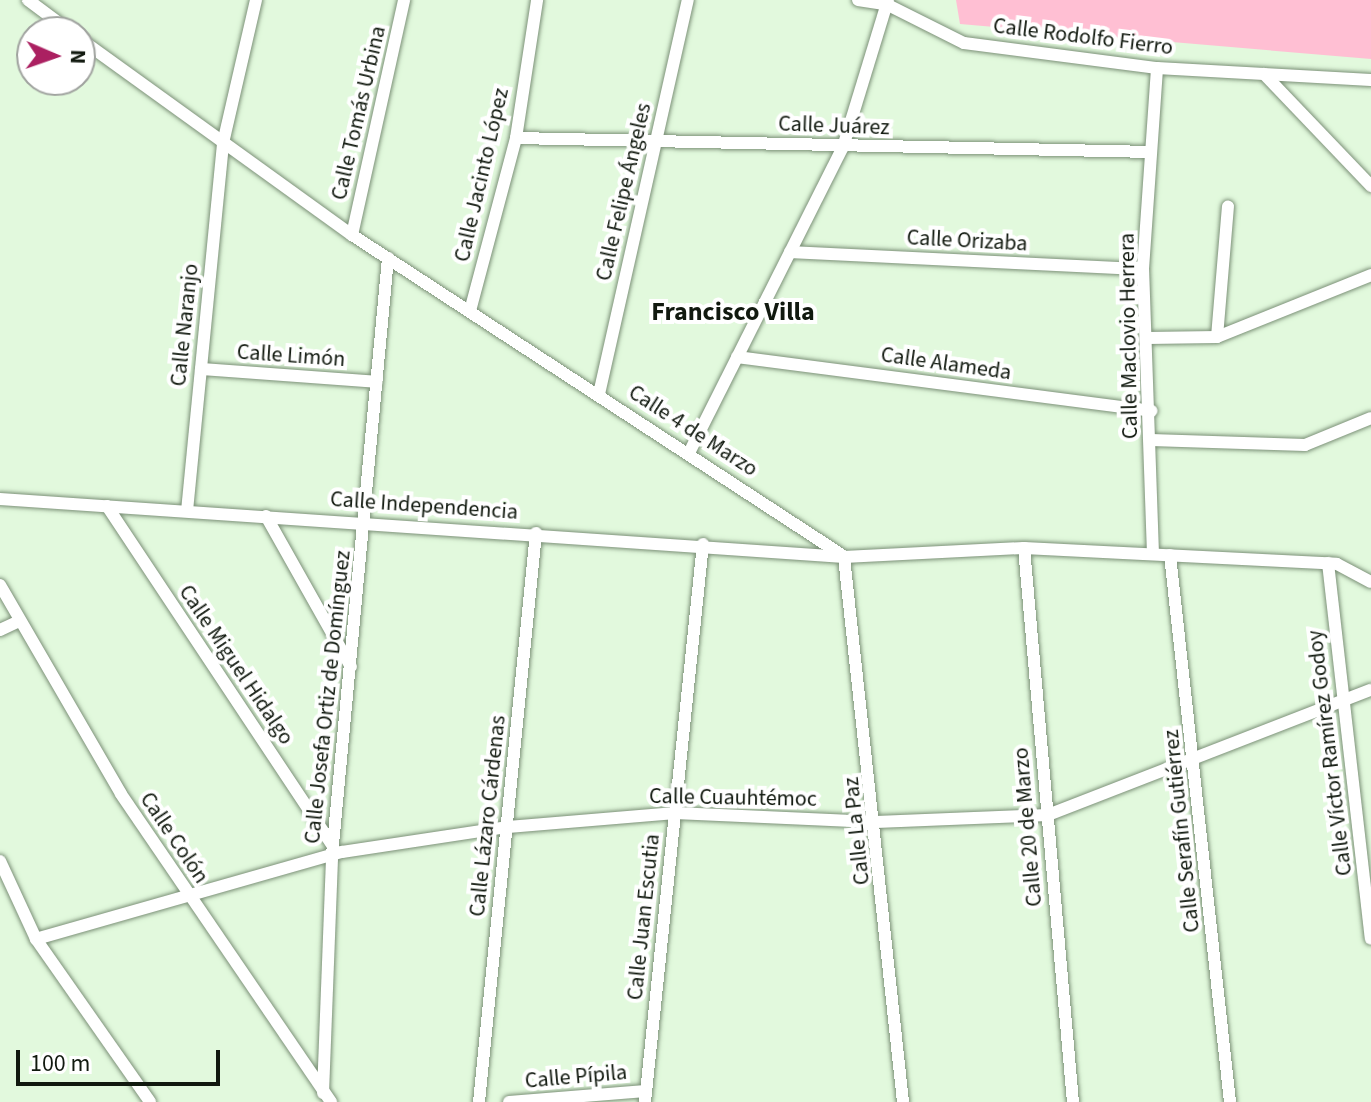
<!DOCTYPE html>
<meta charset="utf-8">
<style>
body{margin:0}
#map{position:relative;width:1371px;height:1102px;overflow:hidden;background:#e2f9dd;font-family:"Source Sans 3",sans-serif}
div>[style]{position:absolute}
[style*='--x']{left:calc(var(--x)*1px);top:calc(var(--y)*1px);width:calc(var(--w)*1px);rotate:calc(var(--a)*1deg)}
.green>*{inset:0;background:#ffbfd3}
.roads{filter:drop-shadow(0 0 2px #7c9178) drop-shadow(0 0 2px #7c9178)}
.street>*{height:12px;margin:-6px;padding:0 6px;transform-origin:6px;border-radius:6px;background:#fff}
span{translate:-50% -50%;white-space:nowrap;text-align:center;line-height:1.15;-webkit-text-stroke:8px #fff;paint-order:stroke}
.street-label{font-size:22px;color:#11190f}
.quarter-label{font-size:26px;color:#11190f;font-weight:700}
.north{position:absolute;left:16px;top:16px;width:80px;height:80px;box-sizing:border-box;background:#fff;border:2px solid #a0a39f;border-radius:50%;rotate:92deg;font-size:22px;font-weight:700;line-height:32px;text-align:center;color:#11190f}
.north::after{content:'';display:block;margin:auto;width:28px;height:36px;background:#ab2061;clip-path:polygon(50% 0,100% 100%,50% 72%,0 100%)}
.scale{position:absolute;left:16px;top:1050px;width:204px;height:36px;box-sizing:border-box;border:4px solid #11190f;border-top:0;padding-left:10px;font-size:24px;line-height:28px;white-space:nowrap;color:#11190f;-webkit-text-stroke:6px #fff;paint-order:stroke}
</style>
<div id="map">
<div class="green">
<div style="clip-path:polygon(956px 0,1371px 0,1371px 59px,960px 24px)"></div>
</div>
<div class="roads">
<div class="street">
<div style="--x:28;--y:0;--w:54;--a:36.7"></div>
<div style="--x:858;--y:0;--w:30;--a:9"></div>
<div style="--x:888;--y:5;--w:85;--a:26.6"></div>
<div style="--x:964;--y:43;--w:195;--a:7.4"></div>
<div style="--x:1157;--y:68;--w:214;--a:3.2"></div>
<div style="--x:80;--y:39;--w:335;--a:35.8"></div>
<div style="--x:352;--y:235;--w:585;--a:33.15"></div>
<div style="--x:1264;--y:74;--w:155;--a:46.3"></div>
<div style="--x:516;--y:138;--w:635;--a:1.26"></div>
<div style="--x:352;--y:235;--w:241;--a:-77.5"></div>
<div style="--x:790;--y:252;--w:353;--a:2.8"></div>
<div style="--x:470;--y:311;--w:179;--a:-75.1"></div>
<div style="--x:516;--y:138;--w:140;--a:-81.3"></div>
<div style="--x:1217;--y:337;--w:131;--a:-85.2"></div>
<div style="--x:1147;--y:338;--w:70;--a:-0.8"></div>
<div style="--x:1217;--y:337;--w:166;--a:-21.9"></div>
<div style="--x:737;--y:357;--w:418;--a:7.4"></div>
<div style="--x:201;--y:369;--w:176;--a:4.2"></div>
<div style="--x:599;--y:394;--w:404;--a:-77.3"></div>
<div style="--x:1151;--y:440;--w:154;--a:1.9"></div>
<div style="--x:1305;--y:445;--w:71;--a:-22.2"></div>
<div style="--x:690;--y:451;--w:340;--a:-63.3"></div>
<div style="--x:843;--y:147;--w:154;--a:-73"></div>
<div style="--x:0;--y:499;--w:846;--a:3.93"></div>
<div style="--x:844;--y:557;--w:180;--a:-2.9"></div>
<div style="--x:1024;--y:548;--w:313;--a:2.9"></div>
<div style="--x:1337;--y:564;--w:38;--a:28"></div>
<div style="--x:107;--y:506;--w:408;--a:56.4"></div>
<div style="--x:187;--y:511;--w:370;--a:-84.4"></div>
<div style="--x:223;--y:143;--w:147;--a:-77"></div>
<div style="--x:266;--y:516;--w:173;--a:60.6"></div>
<div style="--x:1024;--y:548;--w:556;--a:84.95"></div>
<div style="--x:1153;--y:554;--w:285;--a:-92"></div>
<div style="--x:1143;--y:269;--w:201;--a:-86"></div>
<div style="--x:1170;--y:555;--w:550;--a:83.74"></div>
<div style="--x:844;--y:557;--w:548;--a:83.82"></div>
<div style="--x:1328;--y:563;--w:378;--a:83.5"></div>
<div style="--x:0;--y:585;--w:241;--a:59.9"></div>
<div style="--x:121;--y:794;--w:373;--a:55.7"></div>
<div style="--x:0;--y:630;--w:21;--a:-25"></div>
<div style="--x:0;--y:861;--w:86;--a:65.2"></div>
<div style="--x:36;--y:939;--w:199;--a:55"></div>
<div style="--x:36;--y:939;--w:318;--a:-15.9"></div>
<div style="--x:342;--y:852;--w:168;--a:-8.6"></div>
<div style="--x:508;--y:827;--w:168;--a:-4.8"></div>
<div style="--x:675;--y:813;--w:201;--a:2.6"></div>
<div style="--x:876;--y:822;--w:172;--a:-2.3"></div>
<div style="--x:1048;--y:815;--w:346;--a:-21.2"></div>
<div style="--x:323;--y:1093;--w:238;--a:-87.8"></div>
<div style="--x:332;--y:855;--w:600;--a:-84.64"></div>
<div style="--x:479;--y:1102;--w:572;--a:-84.28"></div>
<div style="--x:509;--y:1102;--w:137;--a:-4.6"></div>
<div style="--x:645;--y:1102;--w:561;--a:-84.07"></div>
</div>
</div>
<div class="street-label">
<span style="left:1083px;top:37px;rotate:7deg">Calle Rodolfo Fierro</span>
<span style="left:359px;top:113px;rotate:-77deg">Calle Tomás Urbina</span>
<span style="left:834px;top:126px;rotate:2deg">Calle Juárez</span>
<span style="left:482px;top:175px;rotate:-77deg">Calle Jacinto López</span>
<span style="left:624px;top:192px;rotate:-77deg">Calle Felipe Ángeles</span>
<span style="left:967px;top:241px;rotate:3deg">Calle Orizaba</span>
<span style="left:185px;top:325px;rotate:-84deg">Calle Naranjo</span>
<span style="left:1129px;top:336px;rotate:-91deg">Calle Maclovio Herrera</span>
<span style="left:291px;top:356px;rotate:4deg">Calle Limón</span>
<span style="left:946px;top:364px;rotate:8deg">Calle Alameda</span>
<span style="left:693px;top:431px;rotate:33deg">Calle 4 de Marzo</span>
<span style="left:424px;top:506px;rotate:4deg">Calle Independencia</span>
<span style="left:236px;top:665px;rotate:56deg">Calle Miguel Hidalgo</span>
<span style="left:328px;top:697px;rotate:-84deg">Calle Josefa Ortiz de Domínguez</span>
<span style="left:1330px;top:753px;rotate:-97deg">Calle Víctor Ramírez Godoy</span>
<span style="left:733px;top:798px;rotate:1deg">Calle Cuauhtémoc</span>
<span style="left:488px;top:816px;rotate:-84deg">Calle Lázaro Cárdenas</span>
<span style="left:1028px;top:827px;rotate:-95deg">Calle 20 de Marzo</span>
<span style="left:857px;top:831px;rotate:-96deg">Calle La Paz</span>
<span style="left:1182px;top:831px;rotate:-96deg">Calle Serafín Gutiérrez</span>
<span style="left:174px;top:838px;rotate:56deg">Calle Colón</span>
<span style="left:644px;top:917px;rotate:-84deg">Calle Juan Escutia</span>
<span style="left:576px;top:1077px;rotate:-5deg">Calle Pípila</span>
</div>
<div class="quarter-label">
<span style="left:733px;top:312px">Francisco Villa</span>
</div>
<div class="north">N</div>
<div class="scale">100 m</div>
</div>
